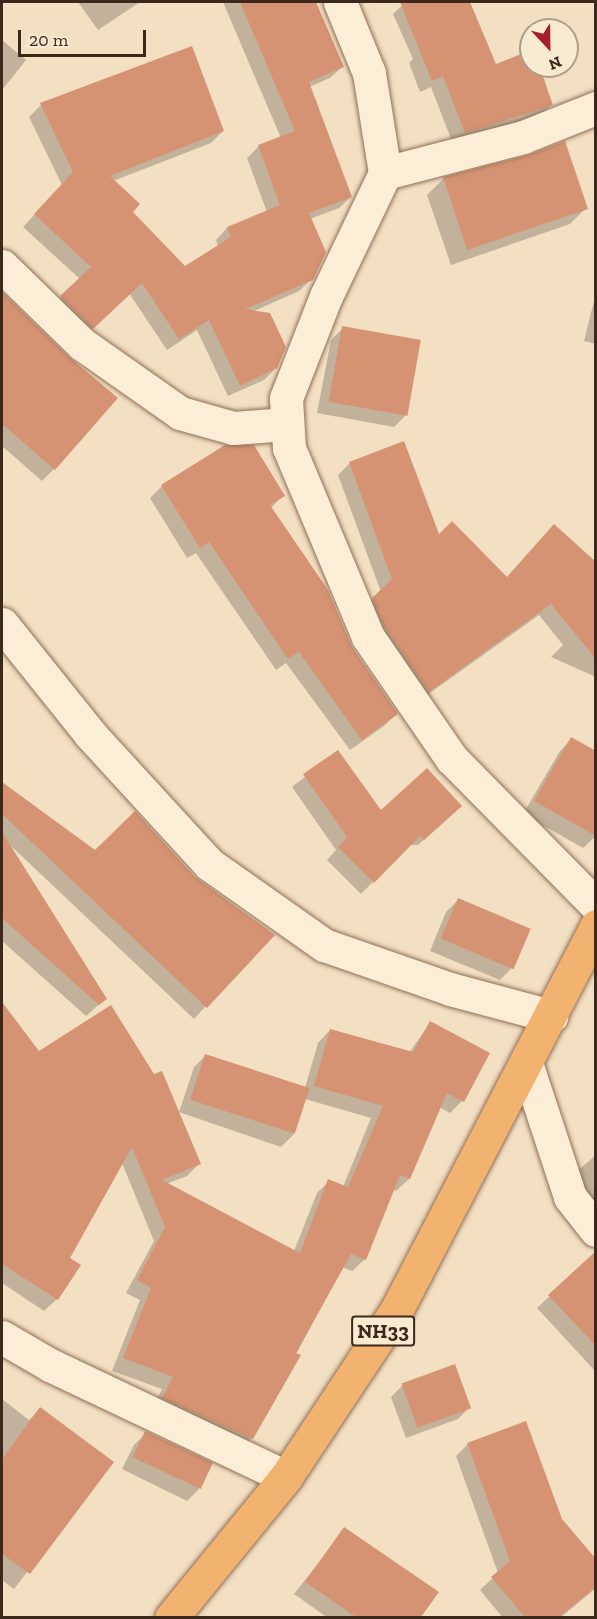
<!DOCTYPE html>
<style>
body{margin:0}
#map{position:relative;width:597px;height:1619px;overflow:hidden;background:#f3dfc2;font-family:"Zilla Slab",serif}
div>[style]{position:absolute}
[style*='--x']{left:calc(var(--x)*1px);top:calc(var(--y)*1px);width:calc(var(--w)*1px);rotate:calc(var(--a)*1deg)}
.shadow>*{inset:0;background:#0003}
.building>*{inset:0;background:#d59373;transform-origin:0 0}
.roads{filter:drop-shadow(0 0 2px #8f6f57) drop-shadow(0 0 2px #8f6f57)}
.minor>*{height:33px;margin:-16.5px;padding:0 16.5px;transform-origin:16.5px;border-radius:16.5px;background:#fcedd6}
.trunk>*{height:33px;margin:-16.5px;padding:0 16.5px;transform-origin:16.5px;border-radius:16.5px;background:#f2b270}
span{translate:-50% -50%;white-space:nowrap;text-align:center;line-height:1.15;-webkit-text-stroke:6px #f9ead2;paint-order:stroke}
.shield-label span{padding:2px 4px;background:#f9ead2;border:2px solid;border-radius:4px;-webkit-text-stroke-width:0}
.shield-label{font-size:20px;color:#3d291c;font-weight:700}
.frame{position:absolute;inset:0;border:3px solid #3d291c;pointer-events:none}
.north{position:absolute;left:519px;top:18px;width:60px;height:60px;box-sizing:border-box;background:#f9ead2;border:2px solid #ae9d89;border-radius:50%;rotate:158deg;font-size:16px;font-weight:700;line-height:24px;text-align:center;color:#3d291c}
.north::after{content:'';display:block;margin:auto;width:21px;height:27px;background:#a5202e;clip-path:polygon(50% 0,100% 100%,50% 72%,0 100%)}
.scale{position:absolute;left:18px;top:30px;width:128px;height:27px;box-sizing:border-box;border:3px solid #3d291c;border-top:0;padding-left:8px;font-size:18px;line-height:21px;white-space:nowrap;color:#3d291c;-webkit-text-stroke:4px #f9ead2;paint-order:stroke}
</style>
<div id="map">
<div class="shadow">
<div style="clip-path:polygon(78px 2px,140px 2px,98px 30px)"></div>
<div style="clip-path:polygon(223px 2px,314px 2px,342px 67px,330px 78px,309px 87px,351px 197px,339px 208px,310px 219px,312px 279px,299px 291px,252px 312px,276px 368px,264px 380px,228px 396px,197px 330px,167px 350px,129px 293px,80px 339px,49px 309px,80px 279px,23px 227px,62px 185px,29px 117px,41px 105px,191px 48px,223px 131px,211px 143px,113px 181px,131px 212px,185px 268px,218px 247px,216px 240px,227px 228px,267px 212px,247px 158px,259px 146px,281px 138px)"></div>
<div style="clip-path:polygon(406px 2px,468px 2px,495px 66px,531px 52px,531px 66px,541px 66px,551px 105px,539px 117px,453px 144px,431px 87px,420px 92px,409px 63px,413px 59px,393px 14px)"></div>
<div style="clip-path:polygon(2px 40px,26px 60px,2px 90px)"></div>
<div style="clip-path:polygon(528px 157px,586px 208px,570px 224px,451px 265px,427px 195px,443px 179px)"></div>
<div style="clip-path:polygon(596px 293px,596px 344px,584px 341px)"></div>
<div style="clip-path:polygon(2px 294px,68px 359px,54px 469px,42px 481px,2px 446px)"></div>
<div style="clip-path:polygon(343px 328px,406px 415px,394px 427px,317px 413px,331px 340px)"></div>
<div style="clip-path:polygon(350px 463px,438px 537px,506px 578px,596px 564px,596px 677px,551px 657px,563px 645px,539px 615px,416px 703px,361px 611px,381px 592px,338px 475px)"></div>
<div style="clip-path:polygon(162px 486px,283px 495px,271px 508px,351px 648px,396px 714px,384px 726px,350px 750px,286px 663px,276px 670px,196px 553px,187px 558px,150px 498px)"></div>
<div style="clip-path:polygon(572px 739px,596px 753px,596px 836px,583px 848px,523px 814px,560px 751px)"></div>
<div style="clip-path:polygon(337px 752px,381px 812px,448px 818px,418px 845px,409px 845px,361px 894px,327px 860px,336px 850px,292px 787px)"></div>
<div style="clip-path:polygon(2px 785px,95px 852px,206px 1006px,194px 1019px,10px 845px,105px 999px,86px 1016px,2px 941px)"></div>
<div style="clip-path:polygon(458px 900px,512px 968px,500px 980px,430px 951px,446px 912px)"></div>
<div style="clip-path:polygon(2px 1004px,39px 1053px,199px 1164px,187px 1176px,166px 1184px,294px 1251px,317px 1193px,329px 1181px,343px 1187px,371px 1118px,305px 1099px,293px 1135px,281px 1147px,179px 1112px,194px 1067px,206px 1055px,305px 1088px,318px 1043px,330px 1030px,409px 1053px,430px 1023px,462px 1101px,450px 1113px,439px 1107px,409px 1179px,396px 1191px,393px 1189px,365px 1259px,352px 1271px,342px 1267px,252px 1438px,240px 1450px,151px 1410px,162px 1389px,112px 1371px,140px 1300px,126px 1293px,154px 1241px,122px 1163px,68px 1259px,79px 1265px,57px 1299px,44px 1311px,2px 1283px)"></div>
<div style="clip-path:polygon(596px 1155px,596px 1210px,570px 1177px)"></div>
<div style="clip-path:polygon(596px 1253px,596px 1372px,537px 1308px)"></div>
<div style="clip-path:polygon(403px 1385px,470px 1407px,458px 1419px,406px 1438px,391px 1397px)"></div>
<div style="clip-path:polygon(2px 1399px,29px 1420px,40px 1409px,112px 1462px,14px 1589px,2px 1580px)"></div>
<div style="clip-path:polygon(146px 1433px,199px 1489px,187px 1501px,122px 1469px,134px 1445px)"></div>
<div style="clip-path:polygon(468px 1444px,561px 1520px,596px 1562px,596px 1588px,560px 1618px,503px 1618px,480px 1590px,498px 1573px,456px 1456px)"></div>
<div style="clip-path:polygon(345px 1529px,437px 1593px,419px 1618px,328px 1618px,294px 1594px)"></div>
</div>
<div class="building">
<div style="clip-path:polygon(240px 2px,316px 2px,344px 67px,309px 82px,352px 197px,309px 213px,326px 252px,313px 280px,245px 309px,270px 313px,286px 347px,277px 368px,240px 386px,209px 320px,179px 339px,142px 283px,93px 329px,60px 296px,91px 267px,34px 214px,73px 172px,40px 103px,192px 46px,224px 131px,110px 176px,140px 204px,133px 212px,185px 266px,231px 237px,227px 227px,280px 205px,258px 145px,295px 131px)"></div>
<div style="clip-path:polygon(400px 2px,470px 2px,496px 64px,531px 50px,531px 66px,539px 66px,553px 105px,465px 133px,443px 76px,432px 81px)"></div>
<div style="clip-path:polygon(565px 141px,588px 209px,467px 250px,443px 177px,528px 155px)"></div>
<div style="clip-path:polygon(2px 292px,69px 357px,118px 398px,55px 470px,2px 424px)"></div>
<div style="left:342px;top:326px;width:80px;height:77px;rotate:10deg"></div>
<div style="clip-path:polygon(404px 441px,439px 534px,452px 521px,507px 577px,554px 524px,596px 562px,596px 659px,551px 604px,429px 692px,385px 628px,372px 598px,392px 579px,349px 462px)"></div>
<div style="clip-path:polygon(225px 445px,254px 445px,285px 496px,270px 505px,328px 590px,352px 647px,398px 714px,362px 740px,299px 652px,288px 659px,209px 542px,200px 548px,161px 485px)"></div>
<div style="clip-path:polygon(571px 737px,596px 751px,596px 836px,534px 801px)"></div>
<div style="clip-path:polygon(338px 750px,381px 810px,427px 768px,462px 806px,424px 840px,420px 836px,374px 883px,338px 847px,347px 837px,303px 774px)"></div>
<div style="clip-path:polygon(2px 782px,95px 850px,135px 811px,195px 877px,275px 935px,207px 1008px,2px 814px)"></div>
<div style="clip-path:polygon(2px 832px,107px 999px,99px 1005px,2px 918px)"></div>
<div style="left:458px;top:898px;width:79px;height:44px;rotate:23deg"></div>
<div style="clip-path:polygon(2px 1002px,39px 1051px,111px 1005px,154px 1074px,162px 1071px,201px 1164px,162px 1180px,300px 1253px,328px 1179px,348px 1187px,383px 1106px,314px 1086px,330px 1029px,413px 1052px,430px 1021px,490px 1053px,464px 1102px,447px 1093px,410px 1179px,400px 1175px,366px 1260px,351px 1254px,296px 1353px,301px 1355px,253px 1439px,162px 1398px,173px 1377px,123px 1358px,151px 1288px,137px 1280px,165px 1227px,132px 1147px,70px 1258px,81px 1265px,58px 1300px,2px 1264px)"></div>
<div style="left:205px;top:1054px;width:110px;height:48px;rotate:18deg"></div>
<div style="clip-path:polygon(596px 1251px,596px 1346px,548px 1295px)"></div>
<div style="left:455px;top:1364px;width:47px;height:57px;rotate:70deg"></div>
<div style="clip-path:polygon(40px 1407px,114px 1462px,30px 1574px,2px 1554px,2px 1459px)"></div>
<div style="clip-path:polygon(526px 1421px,562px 1519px,596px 1559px,596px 1587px,559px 1617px,525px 1617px,491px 1577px,510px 1561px,467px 1443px)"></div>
<div style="left:145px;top:1431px;width:75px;height:29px;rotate:25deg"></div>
<div style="clip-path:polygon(344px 1527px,439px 1592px,421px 1617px,356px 1617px,305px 1582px)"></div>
</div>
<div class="roads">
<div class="minor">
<div style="--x:340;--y:2;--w:77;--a:67.8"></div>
<div style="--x:369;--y:73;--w:101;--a:80.9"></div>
<div style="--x:385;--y:173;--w:136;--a:115.6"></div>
<div style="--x:326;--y:296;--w:110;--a:111.4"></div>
<div style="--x:286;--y:398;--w:50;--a:86.6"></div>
<div style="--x:289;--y:448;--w:205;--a:67.3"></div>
<div style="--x:368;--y:637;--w:148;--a:55.5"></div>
<div style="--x:452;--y:759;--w:205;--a:45.4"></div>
<div style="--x:385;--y:173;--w:143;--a:-14.6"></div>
<div style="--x:523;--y:137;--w:79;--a:-21.7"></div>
<div style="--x:2;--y:266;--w:112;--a:44.3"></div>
<div style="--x:82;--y:344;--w:120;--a:35.1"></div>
<div style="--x:180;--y:413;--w:55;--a:15.8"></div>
<div style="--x:233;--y:428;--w:54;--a:-4.2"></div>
<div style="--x:2;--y:624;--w:141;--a:51.3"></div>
<div style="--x:90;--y:734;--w:176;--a:47.5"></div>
<div style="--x:209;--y:864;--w:141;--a:35.2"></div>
<div style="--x:324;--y:945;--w:133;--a:19.2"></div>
<div style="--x:450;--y:989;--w:105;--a:15"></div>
<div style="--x:526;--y:1063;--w:141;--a:71.8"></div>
<div style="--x:570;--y:1197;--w:42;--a:51.8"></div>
<div style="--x:2;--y:1337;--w:56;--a:30.3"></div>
<div style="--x:50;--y:1365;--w:261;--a:25.4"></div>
</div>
<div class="trunk">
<div style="--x:171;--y:1618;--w:182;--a:-50.8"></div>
<div style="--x:286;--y:1477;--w:199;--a:-56.5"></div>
<div style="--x:396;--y:1311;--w:434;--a:-62.5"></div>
</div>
</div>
<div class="shield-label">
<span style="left:383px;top:1331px">NH33</span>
</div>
<div class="frame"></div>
<div class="north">N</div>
<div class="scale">20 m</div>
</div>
